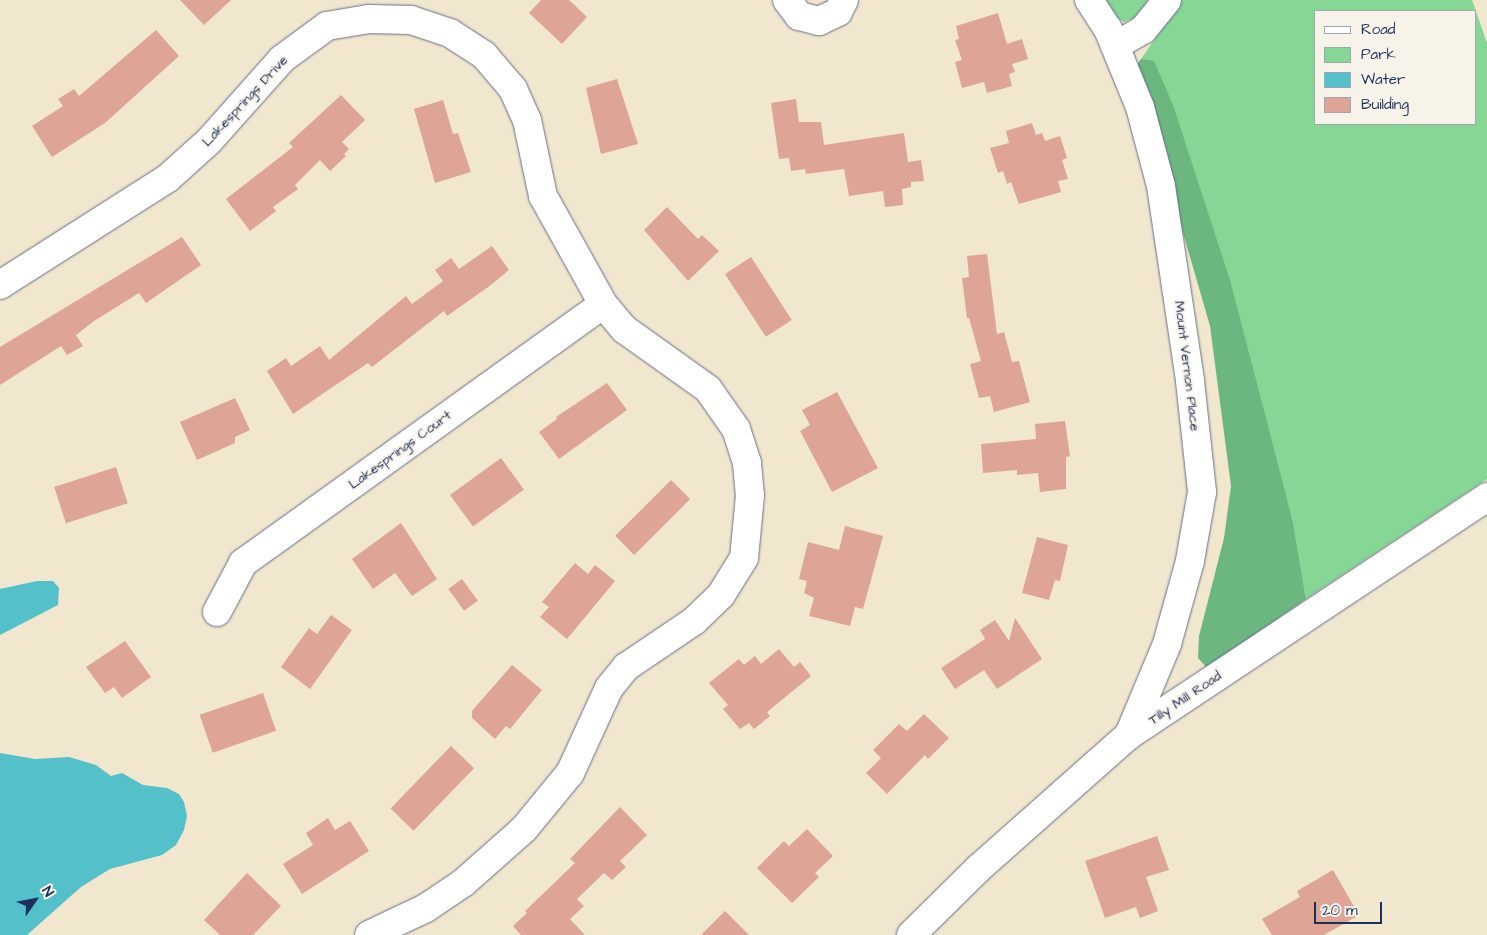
<!DOCTYPE html>
<style>
body{margin:0}
#map{position:relative;width:1487px;height:935px;overflow:hidden;background:#f1e7cf;font-family:"Architects Daughter",sans-serif}
div>[style]{position:absolute}
[style*='--x']{left:calc(var(--x)*1px);top:calc(var(--y)*1px);width:calc(var(--w)*1px);rotate:calc(var(--a)*1deg)}
.green>*{inset:0;background:#86d696}
.forest>*{inset:0;background:#6cb77f}
.water>*{inset:0;background:#54c1ca}
.building>*{inset:0;background:#dea495;transform-origin:0 0}
.roads{filter:drop-shadow(0 0 1px #666f86) drop-shadow(0 0 1px #666f86)}
.minor>*{height:28px;margin:-14px;padding:0 14px;transform-origin:14px;border-radius:14px;background:#fff}
span{translate:-50% -50%;white-space:nowrap;text-align:center;line-height:1.15;-webkit-text-stroke:4px #f7f3e8;paint-order:stroke}
.street-label{font-size:14px;color:#1b2f5e}
.legend{position:absolute;left:1314px;top:10px;width:162px;height:115px;box-sizing:border-box;background:#f7f3e8;border:1px solid #9fa5b1;margin:0;padding:6px 9px;list-style:none;font-size:15px;color:#1b2f5e}
.legend li{display:flex;align-items:center;gap:10px;height:25px}
.legend b{width:25px;border:1px solid #9fa5b1}
.north{position:absolute;left:10px;top:875px;width:50px;height:50px;-webkit-text-stroke:4px #f7f3e8;paint-order:stroke;rotate:57deg;font-size:14px;font-weight:700;line-height:20px;text-align:center;color:#1b2f5e}
.north::after{content:'';display:block;margin:auto;width:18px;height:22px;background:#1b2f5e;clip-path:polygon(50% 0,100% 100%,50% 72%,0 100%)}
.scale{position:absolute;left:1314px;top:902px;width:68px;height:22px;box-sizing:border-box;border:2px solid #1b2f5e;border-top:0;padding-left:6px;font-size:15px;line-height:18px;white-space:nowrap;color:#1b2f5e;-webkit-text-stroke:4px #f7f3e8;paint-order:stroke}
</style>
<div id="map">
<div class="green">
<div style="clip-path:polygon(1100px 0,1148px 0,1142px 15px,1124px 22px,1109px 13px)"></div>
<div style="clip-path:polygon(evenodd,1182px 0,1472px 0,1487px 43px,1487px 479px,1306px 599px,1293px 522px,1262px 408px,1141px 59px,1182px 0,1316px 11px,1476px 11px,1476px 124px,1316px 124px,1316px 11px)"></div>
</div>
<div class="forest">
<div style="clip-path:polygon(1141px 59px,1154px 61px,1173px 105px,1230px 280px,1293px 522px,1306px 599px,1207px 668px,1198px 658px,1199px 636px,1224px 538px,1231px 486px,1210px 326px,1135px 67px)"></div>
</div>
<div class="water">
<div style="clip-path:polygon(37px 581px,53px 581px,59px 588px,58px 605px,0 635px,0 589px)"></div>
<div style="clip-path:polygon(0 753px,35px 759px,69px 757px,96px 765px,111px 776px,122px 773px,143px 785px,167px 788px,179px 794px,184px 802px,187px 816px,184px 830px,176px 845px,162px 855px,110px 869px,81px 887px,27px 935px,0 935px)"></div>
</div>
<div class="building">
<div style="clip-path:polygon(180px 0,231px 0,204px 25px)"></div>
<div style="clip-path:polygon(541px 0,569px 0,587px 17px,562px 44px,529px 13px)"></div>
<div style="clip-path:polygon(998px 13px,1007px 44px,1022px 39px,1028px 59px,1012px 64px,1015px 72px,1009px 74px,1012px 86px,987px 93px,984px 82px,962px 88px,955px 62px,962px 60px,955px 40px,959px 39px,956px 26px)"></div>
<div style="clip-path:polygon(156px 30px,179px 56px,105px 123px,52px 157px,32px 126px,63px 106px,58px 99px,74px 89px,79px 96px)"></div>
<div style="clip-path:polygon(617px 79px,638px 144px,601px 154px,586px 88px)"></div>
<div style="clip-path:polygon(341px 95px,365px 120px,342px 142px,349px 149px,344px 154px,346px 156px,330px 171px,320px 160px,295px 185px,298px 189px,273px 207px,276px 211px,250px 231px,226px 199px,293px 147px,289px 143px)"></div>
<div style="clip-path:polygon(796px 99px,799px 122px,821px 122px,824px 145px,904px 133px,908px 162px,921px 160px,924px 181px,911px 182px,911px 187px,902px 189px,903px 205px,885px 207px,883px 191px,849px 196px,844px 169px,806px 174px,805px 169px,791px 171px,789px 158px,779px 159px,771px 103px)"></div>
<div style="clip-path:polygon(443px 100px,453px 134px,458px 133px,471px 172px,435px 183px,414px 109px)"></div>
<div style="clip-path:polygon(1032px 123px,1036px 135px,1042px 133px,1045px 141px,1060px 136px,1067px 158px,1062px 160px,1068px 179px,1058px 181px,1061px 192px,1019px 204px,1011px 182px,1007px 184px,1003px 171px,998px 173px,990px 148px,1009px 143px,1006px 131px)"></div>
<div style="clip-path:polygon(667px 207px,698px 239px,702px 235px,719px 251px,688px 281px,644px 230px)"></div>
<div style="clip-path:polygon(182px 237px,201px 265px,146px 303px,139px 293px,94px 321px,76px 335px,83px 346px,67px 355px,61px 346px,0 385px,0 347px)"></div>
<div style="clip-path:polygon(492px 246px,509px 270px,491px 285px,447px 316px,444px 311px,372px 367px,368px 363px,293px 414px,267px 371px,286px 358px,291px 366px,320px 346px,329px 360px,406px 296px,412px 304px,443px 281px,435px 270px,451px 258px,459px 269px)"></div>
<div style="clip-path:polygon(987px 254px,997px 334px,1004px 332px,1012px 362px,1019px 361px,1030px 402px,994px 412px,990px 396px,979px 398px,970px 364px,981px 361px,969px 318px,967px 318px,962px 278px,969px 277px,967px 256px)"></div>
<div style="left:751px;top:257px;width:75px;height:31px;rotate:57deg"></div>
<div style="clip-path:polygon(607px 383px,627px 410px,559px 459px,539px 432px,557px 419px,556px 417px)"></div>
<div style="clip-path:polygon(837px 392px,878px 468px,832px 492px,800px 431px,810px 425px,802px 410px)"></div>
<div style="clip-path:polygon(235px 398px,250px 430px,235px 437px,235px 443px,197px 460px,180px 422px)"></div>
<div style="clip-path:polygon(1065px 421px,1070px 456px,1066px 457px,1066px 489px,1040px 492px,1038px 473px,1017px 475px,1017px 470px,983px 473px,981px 444px,1036px 439px,1035px 424px)"></div>
<div style="left:501px;top:458px;width:39px;height:63px;rotate:54deg"></div>
<div style="left:116px;top:467px;width:38px;height:65px;rotate:72deg"></div>
<div style="left:671px;top:480px;width:27px;height:79px;rotate:45deg"></div>
<div style="clip-path:polygon(401px 523px,437px 579px,412px 596px,395px 573px,373px 589px,352px 559px)"></div>
<div style="clip-path:polygon(845px 526px,883px 536px,863px 609px,855px 607px,850px 626px,809px 616px,814px 598px,804px 593px,807px 581px,799px 579px,808px 542px,839px 550px)"></div>
<div style="clip-path:polygon(1037px 537px,1068px 545px,1060px 581px,1055px 580px,1049px 600px,1022px 593px)"></div>
<div style="clip-path:polygon(575px 563px,588px 574px,595px 565px,615px 581px,567px 639px,540px 617px,549px 607px,542px 602px)"></div>
<div style="left:462px;top:579px;width:27px;height:17px;rotate:54deg"></div>
<div style="clip-path:polygon(331px 615px,352px 630px,310px 689px,281px 667px,309px 628px,317px 634px)"></div>
<div style="clip-path:polygon(1015px 618px,1042px 659px,997px 689px,984px 670px,955px 689px,941px 668px,985px 639px,980px 630px,995px 620px,1009px 641px)"></div>
<div style="clip-path:polygon(125px 641px,151px 677px,122px 698px,114px 687px,105px 693px,86px 667px)"></div>
<div style="clip-path:polygon(779px 649px,794px 667px,800px 662px,811px 676px,767px 712px,770px 716px,754px 729px,749px 723px,740px 729px,723px 709px,728px 705px,709px 683px,739px 659px,744px 665px,755px 656px,761px 664px)"></div>
<div style="clip-path:polygon(512px 665px,542px 690px,510px 729px,506px 726px,495px 739px,472px 718px,472px 711px)"></div>
<div style="left:263px;top:693px;width:40px;height:67px;rotate:71deg"></div>
<div style="clip-path:polygon(924px 714px,949px 738px,928px 759px,925px 755px,887px 794px,866px 773px,881px 758px,873px 750px,899px 724px,907px 731px)"></div>
<div style="left:451px;top:746px;width:32px;height:87px;rotate:44deg"></div>
<div style="clip-path:polygon(620px 807px,647px 835px,620px 861px,626px 867px,612px 880px,604px 873px,577px 899px,584px 906px,570px 919px,585px 935px,521px 935px,513px 926px,527px 913px,525px 911px,575px 863px,570px 859px)"></div>
<div style="clip-path:polygon(328px 818px,335px 830px,350px 821px,369px 851px,302px 894px,283px 864px,313px 845px,306px 833px)"></div>
<div style="clip-path:polygon(807px 829px,833px 856px,815px 873px,819px 877px,792px 903px,757px 868px,784px 841px,789px 846px)"></div>
<div style="clip-path:polygon(1157px 836px,1169px 870px,1146px 877px,1158px 911px,1140px 918px,1136px 907px,1105px 918px,1085px 861px)"></div>
<div style="clip-path:polygon(1333px 870px,1359px 915px,1324px 935px,1272px 935px,1262px 919px,1300px 897px,1297px 891px)"></div>
<div style="clip-path:polygon(247px 873px,281px 906px,253px 935px,220px 935px,204px 920px)"></div>
<div style="clip-path:polygon(725px 911px,749px 935px,701px 935px)"></div>
</div>
<div class="roads">
<div class="minor">
<div style="--x:787;--y:0;--w:20;--a:53"></div>
<div style="--x:799;--y:16;--w:21;--a:14"></div>
<div style="--x:819;--y:21;--w:21;--a:-25"></div>
<div style="--x:838;--y:12;--w:13;--a:-63"></div>
<div style="--x:1089;--y:0;--w:35;--a:57"></div>
<div style="--x:1108;--y:29;--w:84;--a:67.7"></div>
<div style="--x:1140;--y:107;--w:82;--a:75.1"></div>
<div style="--x:1161;--y:186;--w:197;--a:81.5"></div>
<div style="--x:1190;--y:381;--w:112;--a:83.8"></div>
<div style="--x:1202;--y:492;--w:70;--a:99.9"></div>
<div style="--x:1190;--y:561;--w:86;--a:105.5"></div>
<div style="--x:1167;--y:644;--w:99;--a:112.7"></div>
<div style="--x:1115;--y:46;--w:32;--a:-30"></div>
<div style="--x:1143;--y:30;--w:38;--a:-51"></div>
<div style="--x:0;--y:285;--w:199;--a:-32.5"></div>
<div style="--x:168;--y:178;--w:55;--a:-42.1"></div>
<div style="--x:209;--y:141;--w:110;--a:-48.3"></div>
<div style="--x:282;--y:59;--w:56;--a:-36.3"></div>
<div style="--x:327;--y:26;--w:43;--a:-9.5"></div>
<div style="--x:369;--y:19;--w:42;--a:1.4"></div>
<div style="--x:411;--y:20;--w:41;--a:18.4"></div>
<div style="--x:450;--y:33;--w:40;--a:32.9"></div>
<div style="--x:484;--y:55;--w:45;--a:49.5"></div>
<div style="--x:513;--y:89;--w:34;--a:66"></div>
<div style="--x:527;--y:120;--w:78;--a:78.1"></div>
<div style="--x:543;--y:196;--w:124;--a:60.9"></div>
<div style="--x:603;--y:304;--w:33;--a:50"></div>
<div style="--x:624;--y:329;--w:103;--a:35.5"></div>
<div style="--x:708;--y:389;--w:49;--a:55"></div>
<div style="--x:736;--y:429;--w:36;--a:72"></div>
<div style="--x:747;--y:463;--w:32;--a:85"></div>
<div style="--x:750;--y:495;--w:63;--a:95.4"></div>
<div style="--x:744;--y:558;--w:44;--a:121.9"></div>
<div style="--x:721;--y:595;--w:37;--a:136"></div>
<div style="--x:694;--y:621;--w:82;--a:145.9"></div>
<div style="--x:626;--y:667;--w:27;--a:129"></div>
<div style="--x:609;--y:688;--w:94;--a:114.6"></div>
<div style="--x:570;--y:773;--w:72;--a:129.4"></div>
<div style="--x:524;--y:829;--w:81;--a:138.5"></div>
<div style="--x:463;--y:883;--w:45;--a:146"></div>
<div style="--x:426;--y:908;--w:63;--a:154.7"></div>
<div style="--x:217;--y:612;--w:55;--a:-62"></div>
<div style="--x:243;--y:563;--w:443;--a:-35.7"></div>
<div style="--x:911;--y:935;--w:95;--a:-44.6"></div>
<div style="--x:979;--y:868;--w:200;--a:-41.6"></div>
<div style="--x:1129;--y:735;--w:430;--a:-33.6"></div>
</div>
</div>
<div class="street-label">
<span style="left:245px;top:101px;rotate:-47deg">Lakesprings Drive</span>
<span style="left:1187px;top:366px;rotate:83deg">Mount Vernon Place</span>
<span style="left:400px;top:450px;rotate:-36deg">Lakesprings Court</span>
<span style="left:1185px;top:698px;rotate:-34deg">Tilly Mill Road</span>
</div>
<ul class="legend">
<li><b style="height:6px;background:#fff"></b>Road</li>
<li><b style="height:14px;background:#86d696"></b>Park</li>
<li><b style="height:14px;background:#54c1ca"></b>Water</li>
<li><b style="height:14px;background:#dea495"></b>Building</li>
</ul>
<div class="north">N</div>
<div class="scale">20 m</div>
</div>
